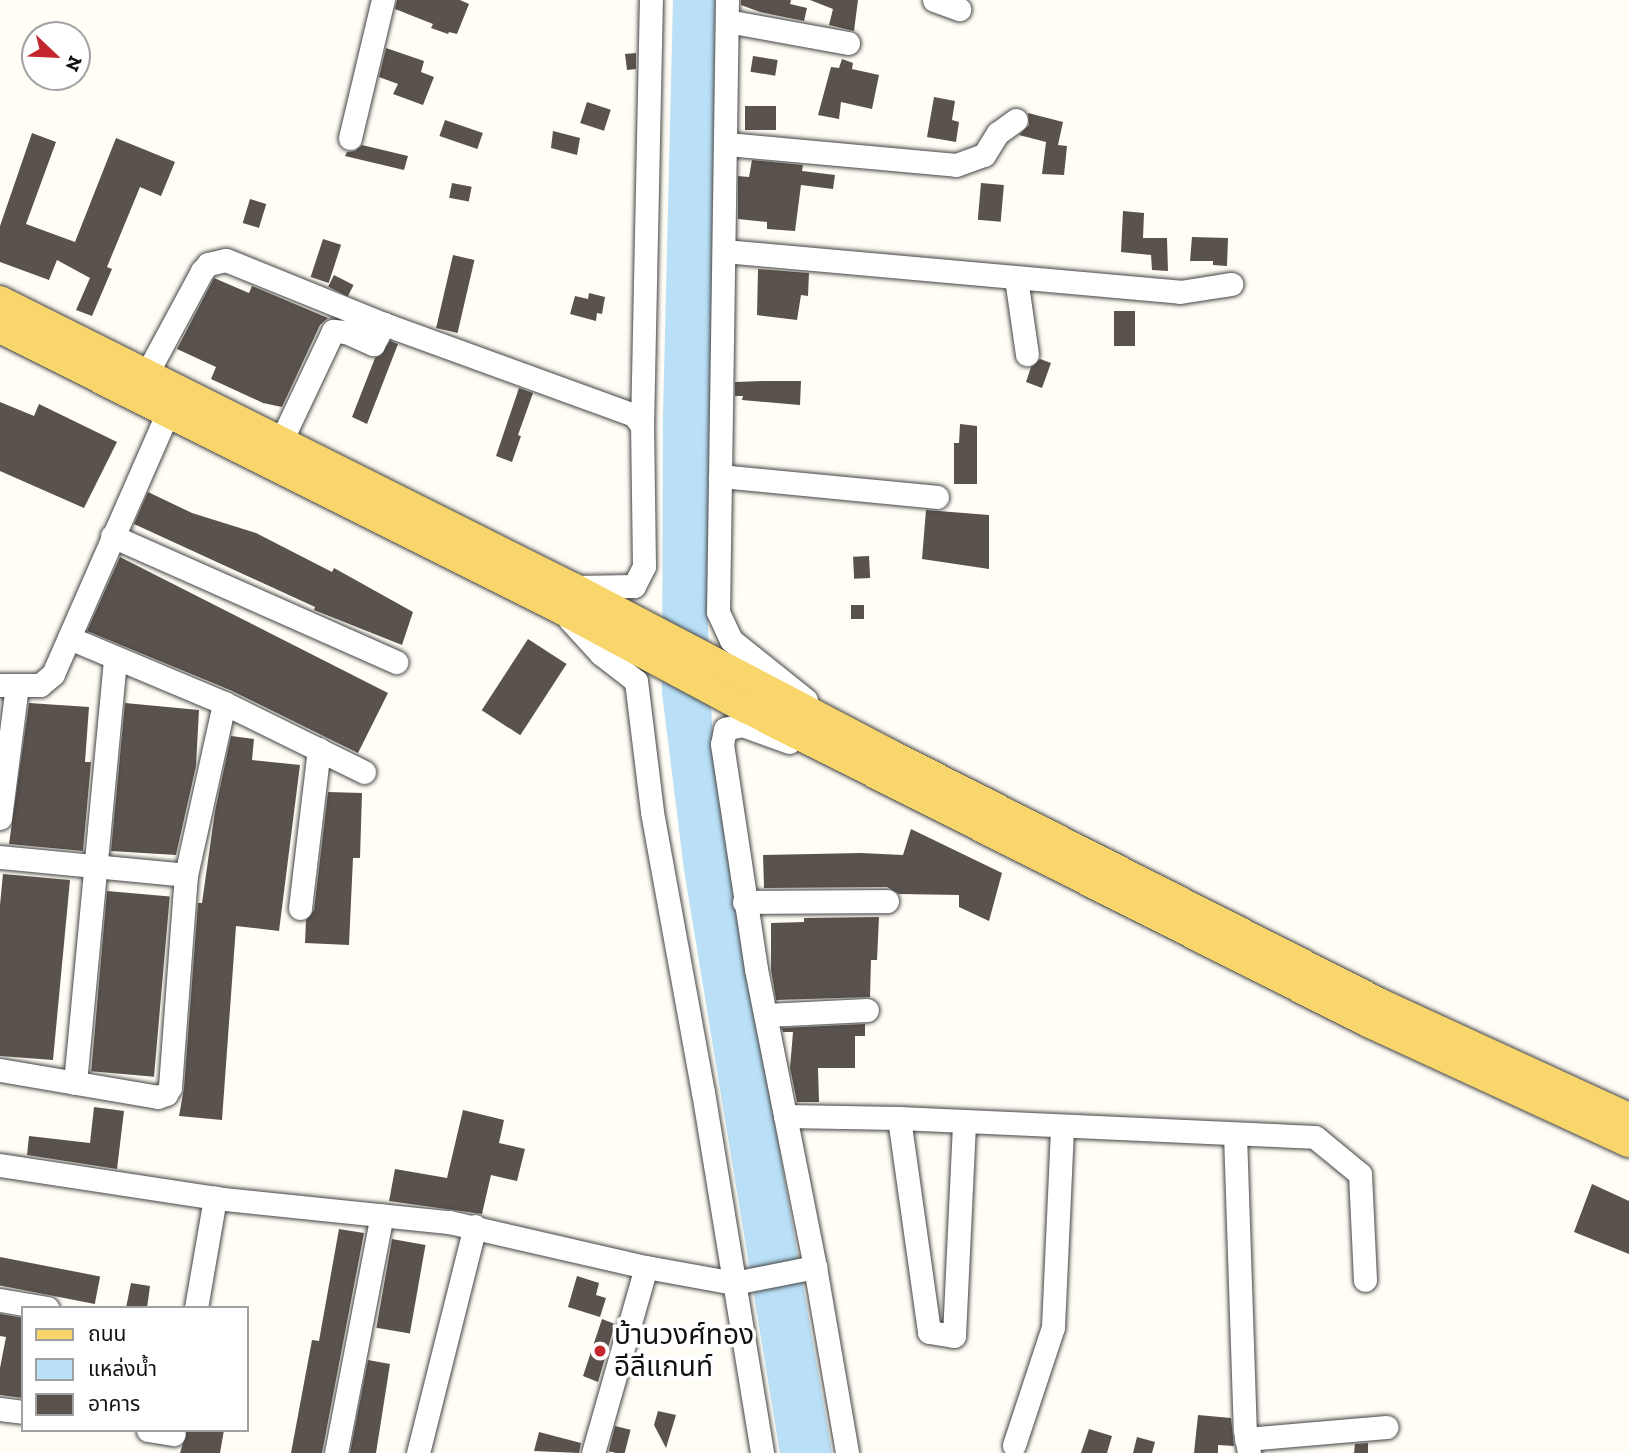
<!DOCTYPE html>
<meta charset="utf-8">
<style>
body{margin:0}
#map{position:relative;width:1629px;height:1453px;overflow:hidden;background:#fffdf5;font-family:"Zilla Slab","Noto Sans Thai",serif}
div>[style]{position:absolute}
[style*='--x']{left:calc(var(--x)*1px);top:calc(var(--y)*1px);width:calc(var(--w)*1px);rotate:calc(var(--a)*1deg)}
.water>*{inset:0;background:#b9e0f7}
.building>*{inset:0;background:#5a524d;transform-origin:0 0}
.roads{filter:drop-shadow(0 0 2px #444) drop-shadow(0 0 2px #444)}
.minor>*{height:23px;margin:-11.5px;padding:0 11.5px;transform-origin:11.5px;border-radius:11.5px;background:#fff}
.major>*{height:28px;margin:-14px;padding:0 14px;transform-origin:14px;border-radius:14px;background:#f9d66b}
.dots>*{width:19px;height:19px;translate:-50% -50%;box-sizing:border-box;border:4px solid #fff;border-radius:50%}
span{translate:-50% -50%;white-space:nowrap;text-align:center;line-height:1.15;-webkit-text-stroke:7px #fff;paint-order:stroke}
.poi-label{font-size:28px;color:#111}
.left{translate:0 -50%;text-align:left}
.legend{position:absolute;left:21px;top:1306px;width:228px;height:126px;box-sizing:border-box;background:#fff;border:2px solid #a0a0a0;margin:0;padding:9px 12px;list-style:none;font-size:21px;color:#111}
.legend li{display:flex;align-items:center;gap:14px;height:35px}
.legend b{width:35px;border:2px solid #a0a0a0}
.north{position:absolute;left:21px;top:21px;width:70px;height:70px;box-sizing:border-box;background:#fff;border:2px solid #a0a0a0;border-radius:50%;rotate:113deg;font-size:19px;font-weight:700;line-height:28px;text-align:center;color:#111}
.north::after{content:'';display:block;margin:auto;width:24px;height:32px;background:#c4262e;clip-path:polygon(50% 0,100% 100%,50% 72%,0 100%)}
</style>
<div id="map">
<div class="water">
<div style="clip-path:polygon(673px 0,715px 0,708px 627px,712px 726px,723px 823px,832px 1453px,780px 1453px,684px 870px,662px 693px,663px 415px)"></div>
</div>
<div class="building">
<div style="clip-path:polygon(397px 0,460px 0,469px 4px,457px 34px,449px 32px,448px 34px,431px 28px,433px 24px,395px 9px)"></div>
<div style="clip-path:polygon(741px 0,791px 0,790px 4px,807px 8px,804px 21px,760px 12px,741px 5px)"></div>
<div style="clip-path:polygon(810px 0,858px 0,854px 31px,829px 25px,833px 9px)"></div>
<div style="clip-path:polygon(386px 48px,424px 61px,421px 72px,434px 77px,423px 105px,393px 94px,398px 84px,379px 77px)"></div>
<div style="clip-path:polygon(636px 53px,636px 69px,627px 70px,625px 54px)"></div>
<div style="left:753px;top:56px;width:25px;height:16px;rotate:9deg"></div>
<div style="clip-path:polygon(842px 59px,853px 63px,852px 69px,879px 75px,872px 109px,841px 102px,839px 119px,818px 115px,831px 67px,839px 68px)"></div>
<div style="clip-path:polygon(934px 97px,955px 101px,952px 120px,959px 122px,956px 142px,927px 137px)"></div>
<div style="left:587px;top:102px;width:25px;height:22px;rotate:18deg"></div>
<div style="left:745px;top:106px;width:31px;height:24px"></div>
<div style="clip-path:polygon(1028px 113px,1063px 122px,1058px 145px,1067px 146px,1064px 175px,1042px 174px,1046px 142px,1019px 135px,1029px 125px)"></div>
<div style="left:445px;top:120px;width:40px;height:17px;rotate:19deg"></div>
<div style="clip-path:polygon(553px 131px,580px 138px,577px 155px,551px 148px)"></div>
<div style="clip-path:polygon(32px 133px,56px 142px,26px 224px,75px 242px,116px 138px,175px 162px,161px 196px,140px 187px,107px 267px,112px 269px,92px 316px,76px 310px,90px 278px,57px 260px,49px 280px,0 262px,0 226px)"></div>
<div style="clip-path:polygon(362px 145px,408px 156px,404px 170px,345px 156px,347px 152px,355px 151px)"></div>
<div style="clip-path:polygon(752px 160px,803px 165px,802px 171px,835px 175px,833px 189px,801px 185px,795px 231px,767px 229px,767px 222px,738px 219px,738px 176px,749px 177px)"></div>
<div style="left:452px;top:183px;width:20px;height:15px;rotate:11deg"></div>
<div style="left:981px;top:183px;width:23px;height:37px;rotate:5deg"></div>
<div style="left:250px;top:199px;width:17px;height:25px;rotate:17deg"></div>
<div style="clip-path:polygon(1123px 211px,1144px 213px,1143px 238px,1167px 238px,1168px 271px,1152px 270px,1151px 255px,1121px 252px)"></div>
<div style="clip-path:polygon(1192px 237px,1228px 238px,1227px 266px,1213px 265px,1213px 261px,1190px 261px)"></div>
<div style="left:323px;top:239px;width:19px;height:40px;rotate:18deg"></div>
<div style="left:453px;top:255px;width:22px;height:75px;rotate:13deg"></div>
<div style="clip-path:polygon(758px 269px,809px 273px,808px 296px,801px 295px,797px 320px,757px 315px)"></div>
<div style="left:334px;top:275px;width:22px;height:13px;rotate:27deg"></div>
<div style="clip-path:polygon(214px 278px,249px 293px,252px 286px,328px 318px,320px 325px,282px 407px,263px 403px,211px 379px,216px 367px,177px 349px)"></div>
<div style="clip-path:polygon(589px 293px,605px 297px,602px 314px,597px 313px,596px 321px,570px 314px,575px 296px,588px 299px)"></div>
<div style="left:1114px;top:311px;width:21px;height:35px"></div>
<div style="clip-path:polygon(390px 341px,398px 344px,367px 424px,352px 417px,375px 358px,381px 355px)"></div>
<div style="clip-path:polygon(1040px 359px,1051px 363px,1042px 388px,1026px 382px,1031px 367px)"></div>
<div style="clip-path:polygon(762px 381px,801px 381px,800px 405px,742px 400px,743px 396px,735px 396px,735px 382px)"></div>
<div style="clip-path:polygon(519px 388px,533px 393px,518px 435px,521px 436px,512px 462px,496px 456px)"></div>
<div style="clip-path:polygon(0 402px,34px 416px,39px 404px,117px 442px,84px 508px,0 471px)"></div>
<div style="clip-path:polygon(960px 424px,977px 426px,977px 484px,954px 484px,954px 443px,959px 443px)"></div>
<div style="clip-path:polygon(148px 492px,192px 513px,256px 533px,332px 572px,334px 568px,413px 612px,402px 645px,314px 610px,315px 607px,134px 524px)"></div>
<div style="clip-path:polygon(926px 510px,989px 515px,989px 569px,922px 559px)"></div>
<div style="left:869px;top:556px;width:22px;height:16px;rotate:87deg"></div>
<div style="clip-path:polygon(120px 557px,388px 693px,358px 753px,230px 690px,87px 631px)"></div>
<div style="left:851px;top:605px;width:13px;height:14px"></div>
<div style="left:528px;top:639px;width:46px;height:85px;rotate:33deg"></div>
<div style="clip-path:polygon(29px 703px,89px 707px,85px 762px,91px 762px,83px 851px,9px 844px)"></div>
<div style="clip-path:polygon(125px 703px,199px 710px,196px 766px,176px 855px,111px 851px)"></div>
<div style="clip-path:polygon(231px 736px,254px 739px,252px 760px,300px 765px,279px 931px,236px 926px,222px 1120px,179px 1116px,184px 1088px,198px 903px,202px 903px,215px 811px)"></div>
<div style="clip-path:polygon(328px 792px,362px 793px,360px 858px,353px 858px,349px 945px,305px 943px,306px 920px,314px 910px)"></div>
<div style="clip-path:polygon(911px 829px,1002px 873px,989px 921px,959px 907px,959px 895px,899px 894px,887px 887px,764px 888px,763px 855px,861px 853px,903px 855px)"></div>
<div style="clip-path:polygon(3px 874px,70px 880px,53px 1060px,0 1056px,0 905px)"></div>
<div style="left:107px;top:891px;width:63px;height:181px;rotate:5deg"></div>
<div style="clip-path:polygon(879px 917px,877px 960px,871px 960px,870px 997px,776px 1000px,771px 970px,771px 923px,804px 922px,804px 918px)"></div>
<div style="clip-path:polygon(865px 1024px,865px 1036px,855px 1036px,855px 1068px,818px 1068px,819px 1102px,797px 1102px,790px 1068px,793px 1032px,783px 1032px,782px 1028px)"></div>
<div style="clip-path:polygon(94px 1107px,124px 1111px,117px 1169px,27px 1155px,29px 1136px,90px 1143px)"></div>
<div style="clip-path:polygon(463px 1110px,504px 1120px,499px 1143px,525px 1149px,517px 1181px,491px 1175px,482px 1214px,389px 1201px,395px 1169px,447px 1178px)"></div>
<div style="clip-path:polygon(1592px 1184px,1629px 1201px,1629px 1254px,1574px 1232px)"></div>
<div style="clip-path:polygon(339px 1229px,364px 1233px,322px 1453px,291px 1453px,312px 1340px,319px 1341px)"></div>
<div style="left:392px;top:1239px;width:34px;height:90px;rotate:10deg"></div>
<div style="left:0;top:1257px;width:102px;height:28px;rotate:11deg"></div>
<div style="clip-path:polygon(577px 1276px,599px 1283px,596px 1295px,606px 1298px,600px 1317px,568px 1307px)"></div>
<div style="clip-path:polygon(131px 1283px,150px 1286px,147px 1308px,126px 1308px)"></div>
<div style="clip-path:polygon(0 1314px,23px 1318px,23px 1398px,0 1395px,0 1368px,6px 1337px,0 1336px)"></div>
<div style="clip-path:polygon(602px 1319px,615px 1324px,598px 1382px,583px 1376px)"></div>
<div style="clip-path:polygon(368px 1360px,390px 1364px,376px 1453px,350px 1453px)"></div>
<div style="clip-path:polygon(658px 1411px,676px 1415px,666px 1448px,654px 1425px)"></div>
<div style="clip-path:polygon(1198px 1415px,1231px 1418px,1234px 1446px,1218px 1445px,1218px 1453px,1194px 1453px)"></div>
<div style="left:615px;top:1426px;width:16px;height:26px;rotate:14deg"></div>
<div style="clip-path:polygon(1089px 1429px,1112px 1436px,1107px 1453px,1081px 1453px)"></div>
<div style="clip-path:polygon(187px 1430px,224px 1430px,220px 1453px,180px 1453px)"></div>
<div style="clip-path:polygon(539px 1432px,581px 1443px,579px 1453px,534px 1451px)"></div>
<div style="clip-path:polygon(1137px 1437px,1155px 1442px,1152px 1453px,1133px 1453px)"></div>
<div style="clip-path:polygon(1368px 1443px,1368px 1453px,1354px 1453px,1355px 1444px)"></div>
</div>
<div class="roads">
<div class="minor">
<div style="--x:727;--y:0;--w:612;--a:90.84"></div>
<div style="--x:718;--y:612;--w:31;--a:65"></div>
<div style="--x:731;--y:640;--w:96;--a:38.7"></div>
<div style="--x:934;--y:0;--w:27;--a:20"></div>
<div style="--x:727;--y:21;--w:123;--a:10.3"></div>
<div style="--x:350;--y:138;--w:142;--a:-76.6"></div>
<div style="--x:727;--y:144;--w:230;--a:5.2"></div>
<div style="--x:956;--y:165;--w:30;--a:-20"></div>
<div style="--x:984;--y:155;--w:26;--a:-58"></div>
<div style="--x:998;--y:133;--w:22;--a:-36"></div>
<div style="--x:724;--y:251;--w:458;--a:5.1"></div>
<div style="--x:1180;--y:292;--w:52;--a:-8.9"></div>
<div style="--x:1016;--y:278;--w:77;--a:81.8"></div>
<div style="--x:146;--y:375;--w:118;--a:-61.7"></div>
<div style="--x:202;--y:271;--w:9;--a:-49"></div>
<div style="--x:208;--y:264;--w:18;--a:-13"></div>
<div style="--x:226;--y:260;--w:170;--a:22.1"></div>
<div style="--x:384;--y:324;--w:266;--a:20"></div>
<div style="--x:634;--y:415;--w:14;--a:54"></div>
<div style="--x:281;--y:441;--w:122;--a:-64.7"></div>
<div style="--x:333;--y:331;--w:13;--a:4"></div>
<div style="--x:346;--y:332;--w:30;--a:24"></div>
<div style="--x:373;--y:344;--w:23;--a:-61"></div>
<div style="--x:720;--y:476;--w:218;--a:5.5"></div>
<div style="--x:112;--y:536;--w:311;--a:23.9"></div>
<div style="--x:573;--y:587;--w:61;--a:-0.9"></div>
<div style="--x:634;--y:586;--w:22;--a:-63"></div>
<div style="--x:644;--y:566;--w:140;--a:-90.8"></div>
<div style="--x:642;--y:426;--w:426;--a:-88.8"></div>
<div style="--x:570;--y:620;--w:46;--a:47.6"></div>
<div style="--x:601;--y:654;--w:44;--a:37.6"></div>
<div style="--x:636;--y:681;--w:132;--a:83"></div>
<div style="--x:652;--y:812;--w:285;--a:79.7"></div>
<div style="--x:703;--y:1092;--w:366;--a:80.7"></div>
<div style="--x:0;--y:685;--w:40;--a:0"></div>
<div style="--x:40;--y:685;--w:17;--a:-40"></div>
<div style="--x:53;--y:674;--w:284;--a:-66.3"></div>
<div style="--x:224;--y:703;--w:156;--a:26.2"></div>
<div style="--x:789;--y:742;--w:50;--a:-160.1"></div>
<div style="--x:742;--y:725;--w:17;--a:167"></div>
<div style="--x:725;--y:729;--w:15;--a:101"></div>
<div style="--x:722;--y:744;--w:228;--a:81.4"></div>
<div style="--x:756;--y:969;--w:304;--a:78.8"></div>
<div style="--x:815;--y:1267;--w:189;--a:80.2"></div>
<div style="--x:0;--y:818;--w:133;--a:-82.7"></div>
<div style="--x:0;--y:857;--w:187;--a:5.5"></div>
<div style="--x:744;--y:902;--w:143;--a:-0.4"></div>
<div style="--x:300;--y:908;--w:160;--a:-83.2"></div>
<div style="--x:766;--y:1015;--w:101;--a:-2.8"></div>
<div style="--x:0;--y:1070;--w:160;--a:9.7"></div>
<div style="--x:158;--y:1097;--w:9;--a:-21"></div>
<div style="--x:166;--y:1094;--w:8;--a:-60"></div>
<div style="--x:170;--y:1087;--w:213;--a:-85.7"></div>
<div style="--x:186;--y:875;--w:176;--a:-77.5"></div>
<div style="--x:224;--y:703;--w:168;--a:-157.2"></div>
<div style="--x:75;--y:1083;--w:426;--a:-84.6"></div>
<div style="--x:785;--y:1116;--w:114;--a:1"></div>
<div style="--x:899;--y:1118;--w:416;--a:2.6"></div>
<div style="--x:1315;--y:1137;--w:58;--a:39.4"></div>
<div style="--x:1360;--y:1174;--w:106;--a:87.3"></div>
<div style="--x:899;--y:1118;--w:216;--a:82"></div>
<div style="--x:929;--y:1332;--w:25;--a:9"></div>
<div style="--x:954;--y:1336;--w:215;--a:-87.3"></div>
<div style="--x:1235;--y:1134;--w:296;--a:88.1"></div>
<div style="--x:1245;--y:1430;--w:23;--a:80"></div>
<div style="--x:0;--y:1165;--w:218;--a:8.7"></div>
<div style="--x:215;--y:1198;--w:235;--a:5.9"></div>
<div style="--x:449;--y:1222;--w:202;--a:12.9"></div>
<div style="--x:646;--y:1267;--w:89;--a:10.3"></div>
<div style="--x:734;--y:1283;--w:83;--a:-11.2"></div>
<div style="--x:0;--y:1300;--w:48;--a:9.7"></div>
<div style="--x:196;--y:1308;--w:112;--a:-80.2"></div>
<div style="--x:0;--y:1409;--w:23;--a:7"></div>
<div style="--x:148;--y:1430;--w:26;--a:9"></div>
<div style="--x:1246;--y:1439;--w:141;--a:-4.9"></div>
<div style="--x:1014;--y:1445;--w:124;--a:-71.7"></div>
<div style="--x:1053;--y:1327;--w:201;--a:-87.4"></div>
<div style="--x:336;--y:1453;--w:242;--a:-79.1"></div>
<div style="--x:418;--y:1453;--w:234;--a:-75.9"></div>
<div style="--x:593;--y:1453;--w:193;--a:-74.1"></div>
</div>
<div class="major">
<div style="--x:0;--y:300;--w:641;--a:26.61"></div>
<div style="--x:573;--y:587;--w:359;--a:27.7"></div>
<div style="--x:891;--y:754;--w:550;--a:26.94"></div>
<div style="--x:1381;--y:1003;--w:273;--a:24.7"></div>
<div style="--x:0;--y:329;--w:627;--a:26.61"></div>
<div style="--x:561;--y:610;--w:210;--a:28.2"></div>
<div style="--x:746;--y:709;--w:699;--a:26.78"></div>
<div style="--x:1370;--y:1024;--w:285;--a:24.7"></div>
</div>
</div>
<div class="dots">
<div style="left:600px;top:1351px;background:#c4262e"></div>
</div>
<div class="poi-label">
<span class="left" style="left:614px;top:1351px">บ้านวงศ์ทอง<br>อีลีแกนท์</span>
</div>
<ul class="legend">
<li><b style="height:9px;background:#f9d66b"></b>ถนน</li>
<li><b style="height:19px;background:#b9e0f7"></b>แหล่งน้ำ</li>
<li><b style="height:19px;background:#5a524d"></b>อาคาร</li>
</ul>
<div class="north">N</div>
</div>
